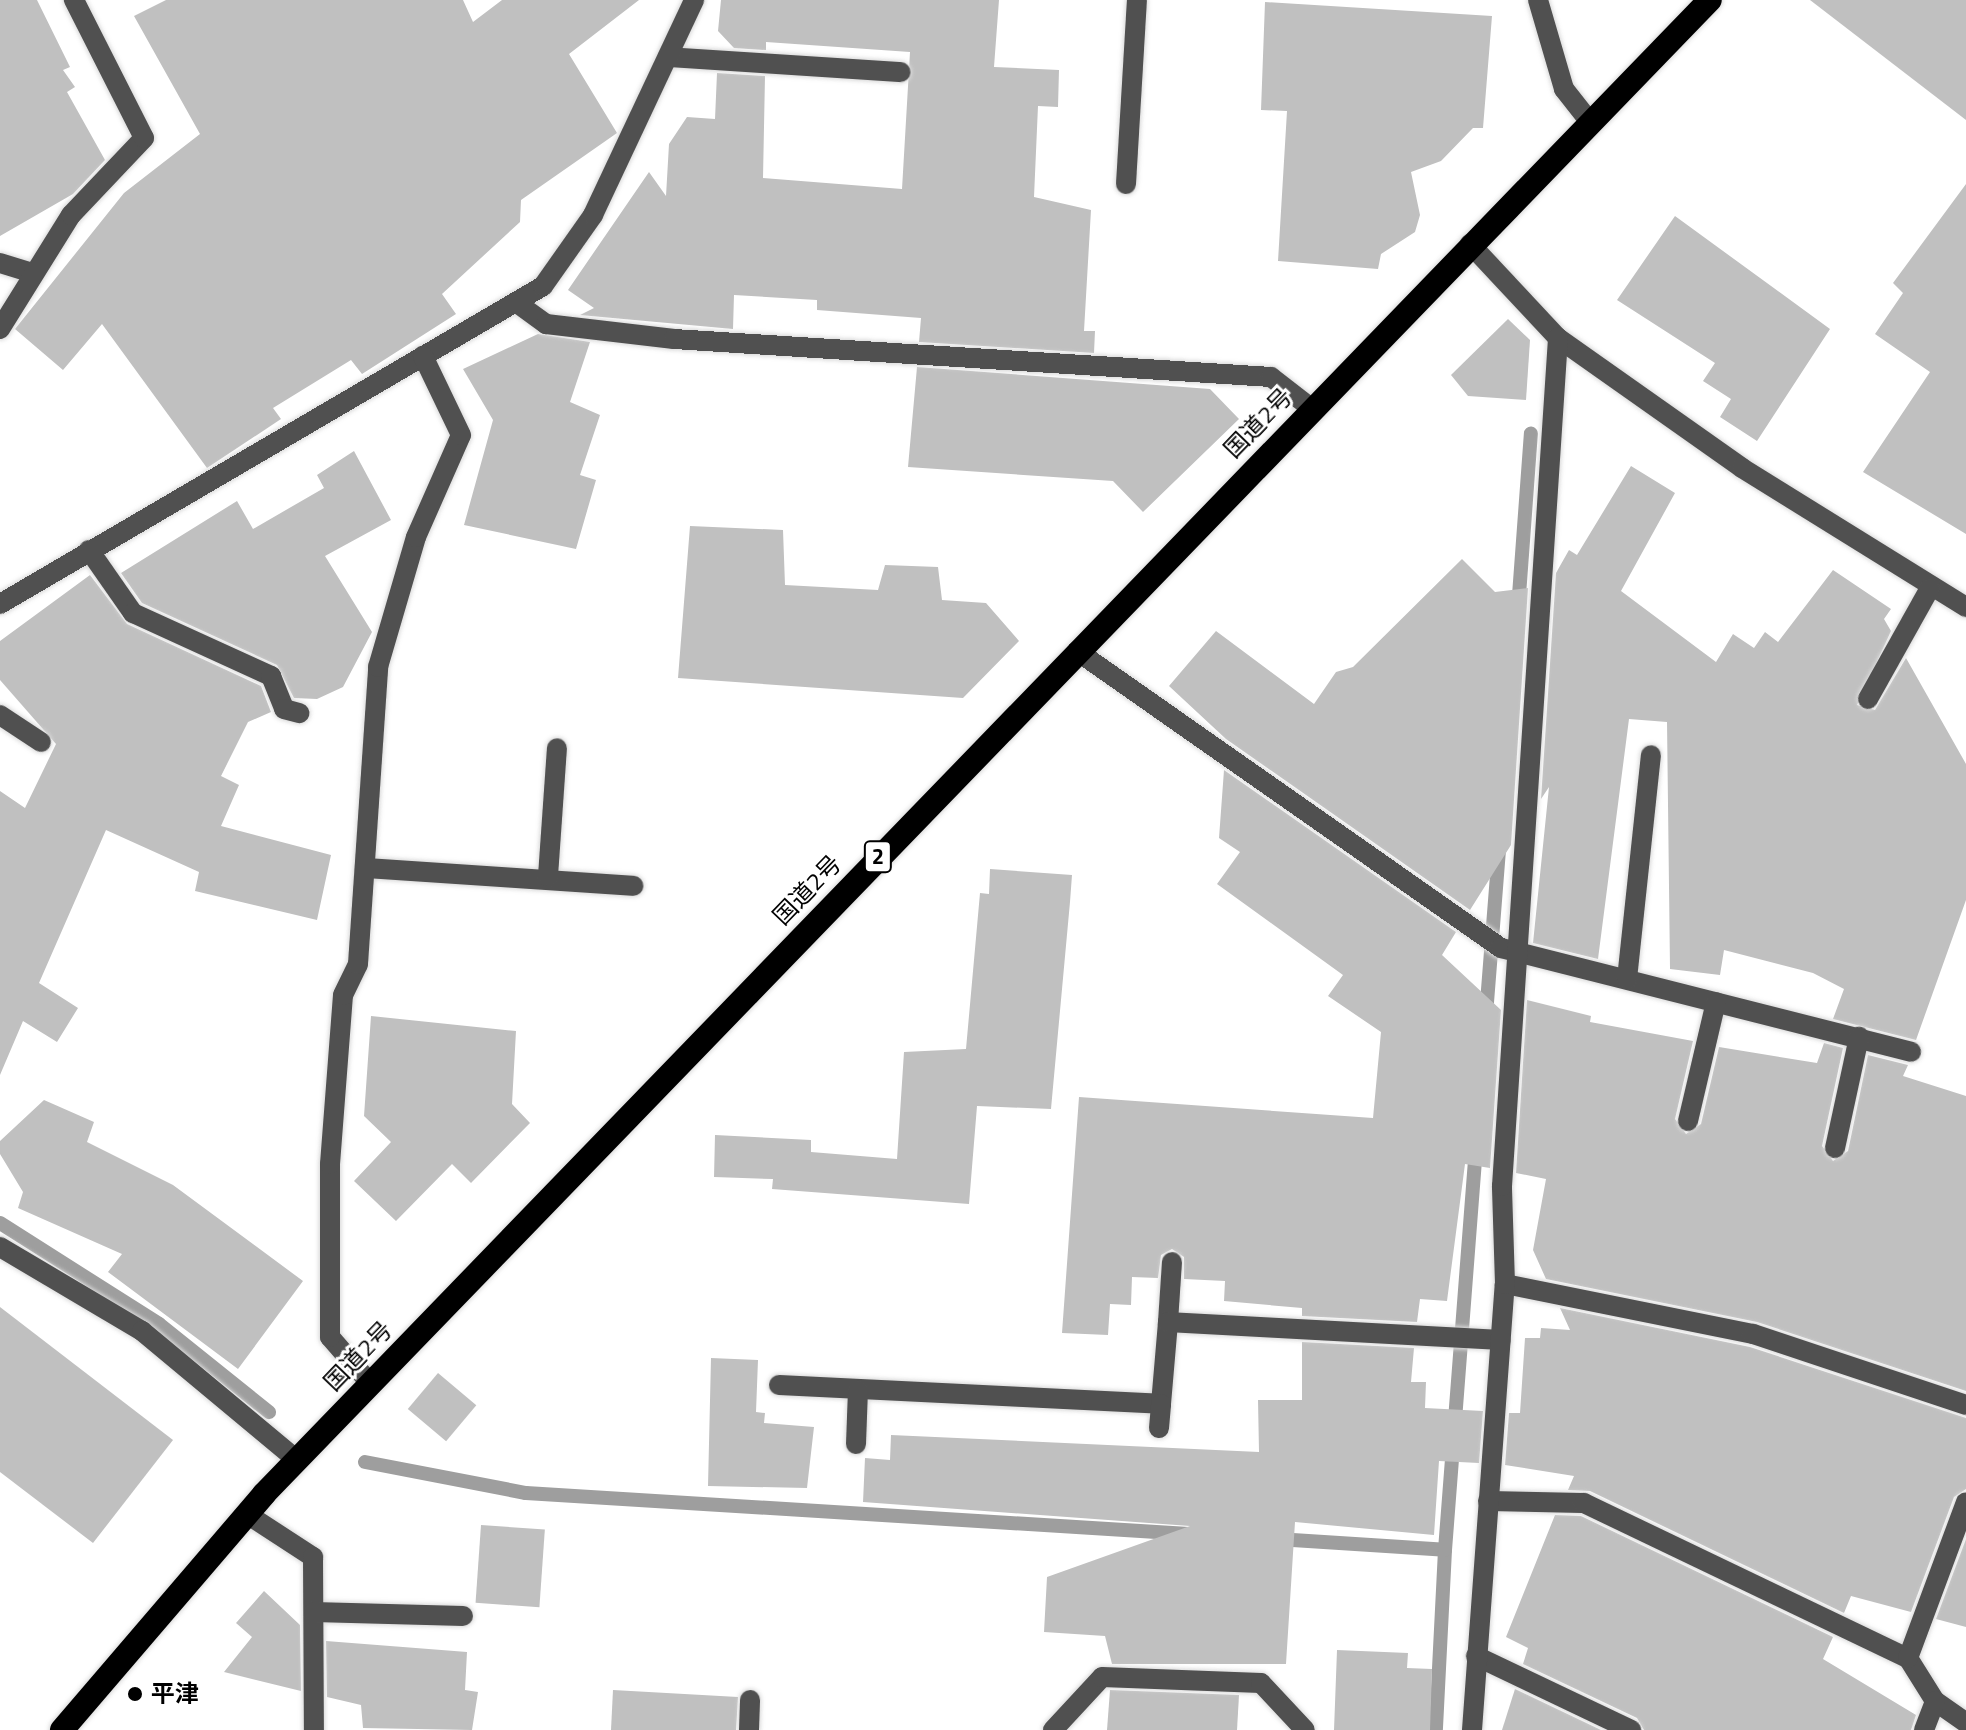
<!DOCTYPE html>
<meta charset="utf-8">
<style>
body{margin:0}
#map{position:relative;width:1966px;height:1730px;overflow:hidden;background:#fff;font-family:"Titillium Web","Noto Sans JP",sans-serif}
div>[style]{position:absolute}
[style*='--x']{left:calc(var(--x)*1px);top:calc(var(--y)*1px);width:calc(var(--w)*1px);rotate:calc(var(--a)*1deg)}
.stream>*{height:14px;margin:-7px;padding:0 7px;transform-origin:7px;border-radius:7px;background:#9e9e9e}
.building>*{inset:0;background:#c0c0c0;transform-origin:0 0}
.roads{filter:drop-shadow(0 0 2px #dbdbdb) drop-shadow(0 0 2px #dbdbdb)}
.minor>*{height:20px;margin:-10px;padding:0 10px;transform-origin:10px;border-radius:10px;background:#505050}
.highway>*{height:24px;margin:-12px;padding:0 12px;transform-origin:12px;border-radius:12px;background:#000}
.dots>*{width:22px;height:22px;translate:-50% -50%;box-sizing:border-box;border:4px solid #fff;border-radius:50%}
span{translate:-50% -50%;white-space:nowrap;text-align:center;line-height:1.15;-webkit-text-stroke:6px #fff;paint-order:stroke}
.shield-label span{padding:2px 6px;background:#fff;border:2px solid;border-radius:6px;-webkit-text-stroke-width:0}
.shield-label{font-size:22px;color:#000;font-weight:700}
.street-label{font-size:24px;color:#000}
.poi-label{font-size:24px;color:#000;font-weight:700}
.left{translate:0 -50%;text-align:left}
</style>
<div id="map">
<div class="stream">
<div style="--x:1518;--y:609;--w:176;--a:-85.8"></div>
<div style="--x:1486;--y:1015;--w:167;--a:-85.5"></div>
<div style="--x:0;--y:1223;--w:188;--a:32.4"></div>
<div style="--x:159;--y:1324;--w:141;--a:38.7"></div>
<div style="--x:365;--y:1462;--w:164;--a:10.9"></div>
<div style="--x:526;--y:1493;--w:664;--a:3.54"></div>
<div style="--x:1277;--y:1539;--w:168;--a:3.7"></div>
<div style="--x:1445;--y:1550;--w:180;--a:92.9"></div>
<div style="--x:1445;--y:1550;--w:403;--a:-85.6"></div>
</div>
<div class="building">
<div style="clip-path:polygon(0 0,37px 0,70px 67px,63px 70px,75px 87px,67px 92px,105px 160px,73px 194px,0 236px)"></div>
<div style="clip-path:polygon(166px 0,463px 0,473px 22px,502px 0,639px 0,569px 54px,617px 133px,521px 200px,520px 222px,442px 294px,456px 314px,362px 374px,351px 360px,273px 408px,281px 419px,207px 468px,102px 324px,63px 370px,15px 329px,124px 193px,200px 134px,134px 16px)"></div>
<div style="clip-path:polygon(721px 0,999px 0,994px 67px,1059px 70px,1058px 107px,1038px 106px,1034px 197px,1091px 210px,1084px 331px,1095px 331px,1094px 353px,919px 342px,921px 318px,817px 310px,817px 300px,734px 295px,733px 329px,580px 315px,594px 308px,568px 290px,649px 172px,666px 196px,669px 144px,687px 117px,715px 119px,717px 73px,765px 76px,763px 178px,902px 189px,910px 52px,766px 42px,766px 50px,734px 48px,718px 31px)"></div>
<div style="clip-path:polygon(1810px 0,1966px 0,1966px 120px)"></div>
<div style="clip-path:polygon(1265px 2px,1492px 16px,1483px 128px,1473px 128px,1441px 161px,1411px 172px,1420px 215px,1415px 232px,1381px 254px,1378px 269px,1278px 261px,1287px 111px,1261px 110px)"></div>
<div style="clip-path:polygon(1966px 184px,1966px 534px,1863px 472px,1930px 372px,1875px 334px,1903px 293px,1893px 283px)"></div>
<div style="clip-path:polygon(1675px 216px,1830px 329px,1757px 441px,1720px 417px,1731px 399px,1703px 381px,1715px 363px,1617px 300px)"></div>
<div style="clip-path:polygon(1508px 319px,1530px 340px,1526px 400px,1468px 396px,1451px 375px)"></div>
<div style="clip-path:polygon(538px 334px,590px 342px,570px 402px,600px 415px,580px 475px,596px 480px,576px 549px,464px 525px,493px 420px,463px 369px)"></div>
<div style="clip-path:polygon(917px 367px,1210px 389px,1239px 419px,1143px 512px,1113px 481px,908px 467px)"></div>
<div style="clip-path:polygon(354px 451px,391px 520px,325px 556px,372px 632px,343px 687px,317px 699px,294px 698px,277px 665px,142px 603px,121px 573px,237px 501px,253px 529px,324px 488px,317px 475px)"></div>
<div style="clip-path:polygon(1631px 466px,1675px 493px,1621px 591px,1716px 662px,1733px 634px,1754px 648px,1765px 632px,1778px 642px,1833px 570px,1891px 609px,1884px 619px,1891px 631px,1857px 705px,1875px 710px,1906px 658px,1966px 764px,1966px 900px,1916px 1040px,1833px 1019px,1844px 989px,1813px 973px,1724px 950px,1720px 975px,1670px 969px,1667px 722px,1629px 719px,1598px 959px,1533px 943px,1549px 787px,1541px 799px,1556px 573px,1569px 550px,1577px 555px)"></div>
<div style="clip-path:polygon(690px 526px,783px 530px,785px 585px,878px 590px,885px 565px,938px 567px,942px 600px,986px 603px,1019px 641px,963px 698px,678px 678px)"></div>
<div style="clip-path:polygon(1462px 559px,1495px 592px,1528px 588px,1511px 845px,1470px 910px,1226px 739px,1169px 686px,1216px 631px,1314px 704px,1336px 672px,1353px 667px)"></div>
<div style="clip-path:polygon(90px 575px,127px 624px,261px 686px,271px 712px,248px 722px,221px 776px,239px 785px,221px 826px,331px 855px,317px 920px,195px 891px,199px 872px,106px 830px,39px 983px,78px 1008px,57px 1042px,23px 1021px,0 1075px,0 791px,25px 808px,56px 744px,0 680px,0 641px)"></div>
<div style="clip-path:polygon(1224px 770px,1456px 932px,1442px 955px,1501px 1010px,1490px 1168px,1465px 1164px,1447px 1301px,1420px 1299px,1417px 1322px,1302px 1316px,1302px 1308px,1224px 1301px,1225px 1281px,1184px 1279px,1184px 1257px,1172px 1249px,1161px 1255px,1158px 1278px,1132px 1277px,1131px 1305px,1110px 1304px,1108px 1335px,1062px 1333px,1079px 1097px,1373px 1118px,1381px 1032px,1328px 996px,1343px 975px,1217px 884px,1240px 852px,1219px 838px)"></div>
<div style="clip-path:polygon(990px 869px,1072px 875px,1070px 902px,1051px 1109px,977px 1106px,969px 1204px,772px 1189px,773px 1179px,714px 1177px,715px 1135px,811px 1140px,811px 1152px,897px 1159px,904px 1052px,966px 1049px,980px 893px,989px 894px)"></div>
<div style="clip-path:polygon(1527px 1000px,1591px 1016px,1590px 1022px,1693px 1041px,1675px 1119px,1686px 1134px,1701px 1124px,1719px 1047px,1817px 1063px,1824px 1043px,1843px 1048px,1822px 1146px,1833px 1161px,1848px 1151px,1868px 1055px,1908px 1065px,1903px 1076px,1966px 1096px,1966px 1391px,1757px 1322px,1546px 1279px,1533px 1250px,1546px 1179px,1516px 1173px)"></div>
<div style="clip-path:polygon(371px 1016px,516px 1031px,512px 1104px,530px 1123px,471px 1183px,452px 1164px,396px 1221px,354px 1181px,391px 1142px,364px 1116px)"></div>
<div style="clip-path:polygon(44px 1100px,94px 1122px,87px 1142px,173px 1185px,303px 1281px,238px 1369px,108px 1272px,122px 1254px,18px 1208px,23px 1192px,0 1154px,0 1141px)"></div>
<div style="clip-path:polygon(0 1307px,173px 1440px,93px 1543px,0 1472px)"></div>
<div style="clip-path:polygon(1560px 1308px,1750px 1347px,1966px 1418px,1966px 1489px,1954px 1497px,1911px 1612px,1851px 1596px,1844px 1613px,1590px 1491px,1568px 1490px,1574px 1476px,1505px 1465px,1509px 1413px,1520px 1413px,1525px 1338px,1540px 1338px,1541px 1328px,1570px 1330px)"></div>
<div style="clip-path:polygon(1302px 1342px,1414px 1348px,1411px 1382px,1426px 1382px,1425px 1408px,1483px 1411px,1479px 1463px,1439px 1461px,1434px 1535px,1295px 1522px,1286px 1664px,1112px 1664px,1105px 1636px,1044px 1632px,1047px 1577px,1190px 1526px,863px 1502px,865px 1458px,890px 1460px,891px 1435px,1259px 1452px,1258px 1400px,1302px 1400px)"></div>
<div style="clip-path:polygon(711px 1358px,758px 1360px,756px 1412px,765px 1413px,764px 1423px,814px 1427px,807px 1488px,708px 1486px)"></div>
<div style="left:438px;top:1373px;width:50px;height:47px;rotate:40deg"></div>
<div style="clip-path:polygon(1555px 1515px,1581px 1516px,1833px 1637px,1823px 1659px,1916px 1715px,1911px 1730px,1644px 1730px,1637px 1718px,1523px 1664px,1528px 1648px,1506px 1637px)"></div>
<div style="left:481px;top:1525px;width:64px;height:78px;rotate:4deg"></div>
<div style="clip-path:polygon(1966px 1539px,1966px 1627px,1936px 1619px)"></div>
<div style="clip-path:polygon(264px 1591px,300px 1625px,301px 1691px,224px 1672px,252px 1637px,236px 1623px)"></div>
<div style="clip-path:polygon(326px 1641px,467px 1652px,465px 1690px,478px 1692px,472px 1730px,363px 1728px,361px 1705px,327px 1697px)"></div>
<div style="clip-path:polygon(1337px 1650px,1408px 1653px,1407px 1668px,1432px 1669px,1430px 1730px,1334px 1730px)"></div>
<div style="clip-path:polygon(1515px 1689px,1601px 1730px,1502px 1730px)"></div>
<div style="clip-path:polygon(613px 1690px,738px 1697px,736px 1730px,611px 1730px)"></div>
<div style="clip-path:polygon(1110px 1690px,1239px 1695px,1237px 1730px,1107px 1730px)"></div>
</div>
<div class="roads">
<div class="minor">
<div style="--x:1538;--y:0;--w:93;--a:73.7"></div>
<div style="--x:1564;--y:89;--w:42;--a:51.8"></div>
<div style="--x:668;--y:57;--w:233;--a:3.7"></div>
<div style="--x:1126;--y:184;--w:184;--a:-86.6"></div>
<div style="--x:1470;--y:244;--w:129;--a:46.9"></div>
<div style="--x:1558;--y:338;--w:225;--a:35.2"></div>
<div style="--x:1742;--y:468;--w:264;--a:31.8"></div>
<div style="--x:0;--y:263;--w:34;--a:17"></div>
<div style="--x:517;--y:303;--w:36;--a:36"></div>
<div style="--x:546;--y:324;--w:129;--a:6.7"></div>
<div style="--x:674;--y:339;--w:598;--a:3.64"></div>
<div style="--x:1271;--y:377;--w:51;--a:37.8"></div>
<div style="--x:0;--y:329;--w:134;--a:-58.1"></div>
<div style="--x:71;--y:215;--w:106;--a:-46.5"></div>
<div style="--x:144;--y:138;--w:155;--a:-116.9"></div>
<div style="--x:89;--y:550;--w:77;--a:55.1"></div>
<div style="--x:133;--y:613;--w:152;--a:24.5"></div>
<div style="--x:271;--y:676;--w:35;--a:68"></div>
<div style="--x:284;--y:709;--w:16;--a:15"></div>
<div style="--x:0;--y:604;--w:629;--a:-30.35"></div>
<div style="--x:543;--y:286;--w:87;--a:-54.8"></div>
<div style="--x:593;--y:215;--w:238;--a:-64.8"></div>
<div style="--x:1077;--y:651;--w:518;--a:35.01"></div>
<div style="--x:1501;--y:948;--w:423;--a:14.2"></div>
<div style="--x:1868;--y:699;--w:127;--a:-60.8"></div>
<div style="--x:0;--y:715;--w:49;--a:33.4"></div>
<div style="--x:365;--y:868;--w:269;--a:3.8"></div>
<div style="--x:548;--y:876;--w:128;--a:-86"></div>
<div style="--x:1627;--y:979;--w:225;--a:-83.9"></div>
<div style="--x:1688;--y:1121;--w:122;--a:-76.8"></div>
<div style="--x:1835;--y:1148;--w:114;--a:-77.8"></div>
<div style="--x:0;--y:1247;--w:165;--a:30.6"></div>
<div style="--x:142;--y:1331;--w:202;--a:39.8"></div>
<div style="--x:1505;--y:1284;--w:253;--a:11.4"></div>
<div style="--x:1753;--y:1334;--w:225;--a:18.4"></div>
<div style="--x:1168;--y:1322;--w:60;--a:-86.2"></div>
<div style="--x:370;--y:1383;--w:61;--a:-131"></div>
<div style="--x:330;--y:1337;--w:173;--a:-90"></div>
<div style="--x:330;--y:1164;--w:169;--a:-85.6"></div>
<div style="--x:343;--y:995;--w:34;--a:-64"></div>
<div style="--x:358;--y:964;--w:298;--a:-86.1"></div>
<div style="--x:378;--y:667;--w:135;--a:-73.7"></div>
<div style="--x:416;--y:537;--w:111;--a:-66.2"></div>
<div style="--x:461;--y:435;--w:88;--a:-115.7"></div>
<div style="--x:779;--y:1385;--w:382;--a:2.8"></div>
<div style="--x:1161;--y:1404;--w:82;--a:-85.1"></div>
<div style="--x:1168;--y:1322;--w:333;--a:3.1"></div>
<div style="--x:1159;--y:1428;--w:24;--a:-85"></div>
<div style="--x:856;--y:1444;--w:54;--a:-87.9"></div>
<div style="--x:1488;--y:1501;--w:96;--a:1.2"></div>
<div style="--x:1584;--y:1503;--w:359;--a:25.6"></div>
<div style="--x:1908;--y:1658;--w:51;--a:57.9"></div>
<div style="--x:1935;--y:1701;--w:38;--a:35"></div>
<div style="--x:247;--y:1514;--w:79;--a:33.1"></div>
<div style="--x:313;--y:1557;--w:173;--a:89.7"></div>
<div style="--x:314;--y:1612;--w:149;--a:1.5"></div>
<div style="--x:1476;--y:1656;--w:172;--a:25.5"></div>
<div style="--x:1908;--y:1658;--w:166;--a:-69.6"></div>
<div style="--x:749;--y:1730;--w:30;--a:-88"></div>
<div style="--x:1053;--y:1730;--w:72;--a:-47.2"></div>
<div style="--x:1102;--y:1677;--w:159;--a:2.2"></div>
<div style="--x:1261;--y:1683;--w:64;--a:46.9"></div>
<div style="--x:1472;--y:1730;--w:447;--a:-85.8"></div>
<div style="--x:1505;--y:1284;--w:98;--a:-91.8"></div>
<div style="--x:1502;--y:1186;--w:850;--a:-86.22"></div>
<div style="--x:1924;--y:1730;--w:31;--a:-69"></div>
</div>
<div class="highway">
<div style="--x:62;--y:1730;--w:311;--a:-49.4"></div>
<div style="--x:264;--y:1494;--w:2079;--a:-45.94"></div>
</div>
</div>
<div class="dots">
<div style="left:135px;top:1694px;background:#000"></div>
</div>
<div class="shield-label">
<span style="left:878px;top:857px">2</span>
</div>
<div class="street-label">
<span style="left:1258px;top:423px;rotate:-46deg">国道2号</span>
<span style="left:807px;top:890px;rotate:-46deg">国道2号</span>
<span style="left:358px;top:1356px;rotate:-46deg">国道2号</span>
</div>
<div class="poi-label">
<span class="left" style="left:151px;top:1694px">平津</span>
</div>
</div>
